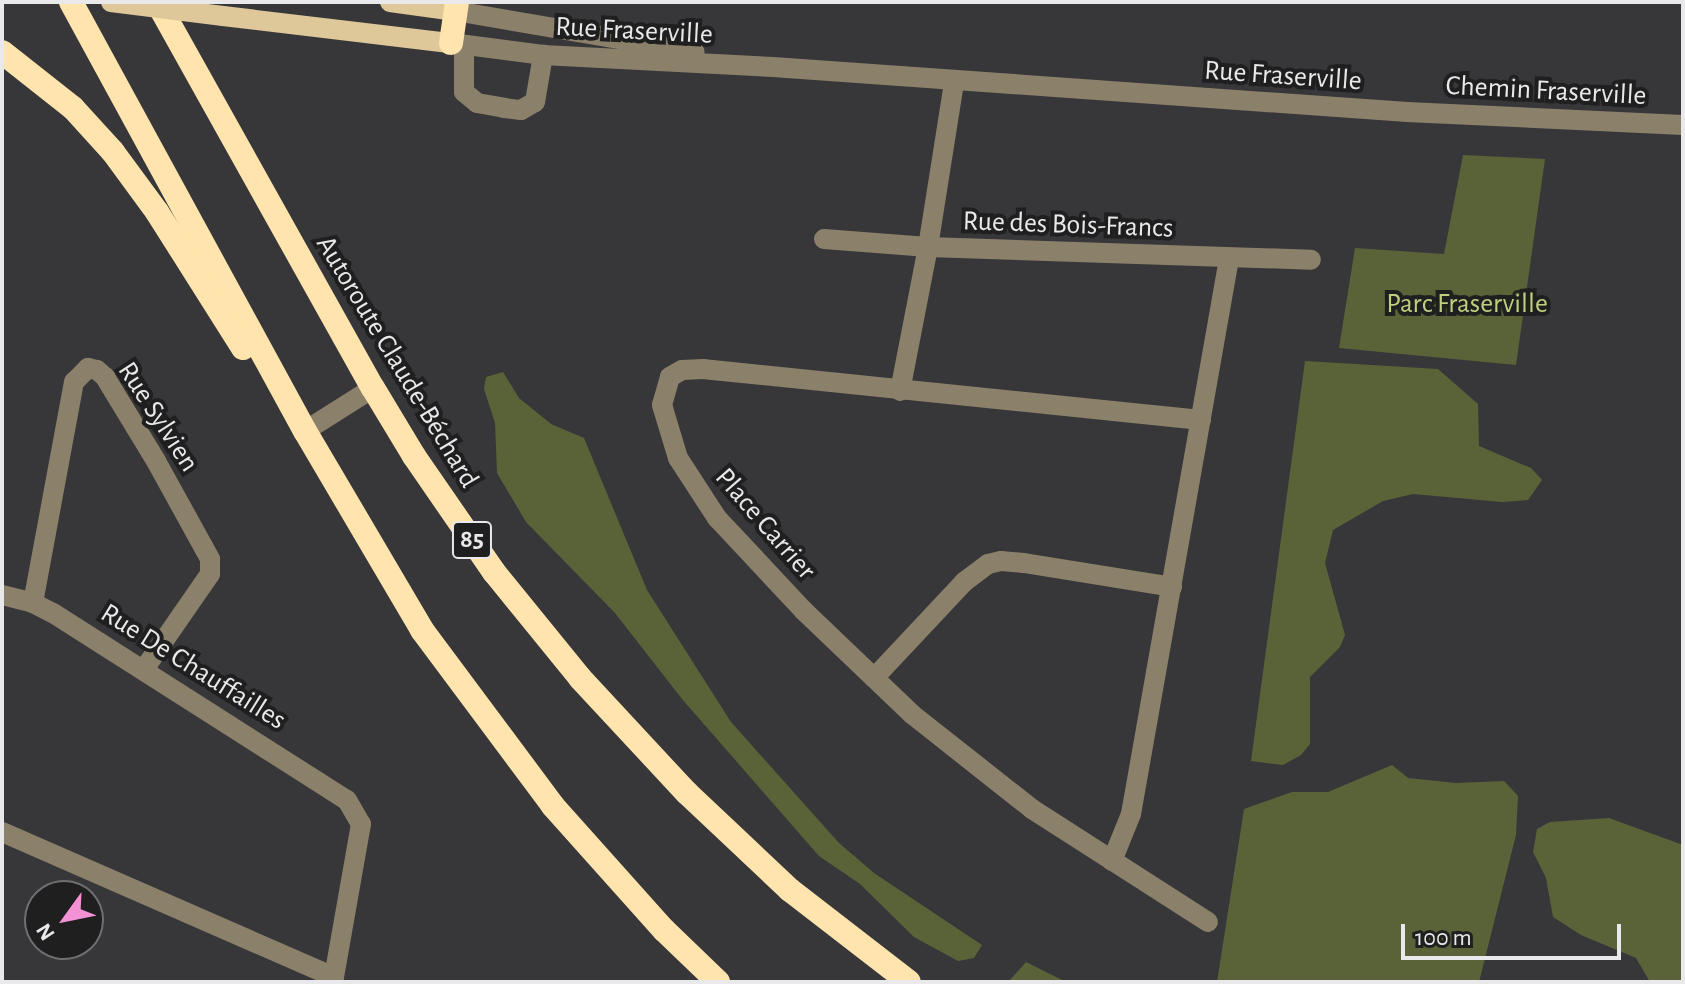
<!DOCTYPE html>
<meta charset="utf-8">
<style>
body{margin:0}
#map{position:relative;width:1685px;height:984px;overflow:hidden;background:#37373a;font-family:"Alegreya Sans",sans-serif}
div>[style]{position:absolute}
[style*='--x']{left:calc(var(--x)*1px);top:calc(var(--y)*1px);width:calc(var(--w)*1px);rotate:calc(var(--a)*1deg)}
.green>*{inset:0;background:#5a6337}
.minor>*{height:20px;margin:-10px;padding:0 10px;transform-origin:10px;border-radius:10px;background:#8b806a}
.major>*{height:20px;margin:-10px;padding:0 10px;transform-origin:10px;border-radius:10px;background:#dec89a}
.highway>*{height:24px;margin:-12px;padding:0 12px;transform-origin:12px;border-radius:12px;background:#ffe4ad}
.major-bridge>*{height:20px;margin:-10px;padding:0 10px;transform-origin:10px;border-radius:10px;background:#dec89a}
span{translate:-50% -50%;white-space:nowrap;text-align:center;line-height:1.15;-webkit-text-stroke:8px #1f1f20;paint-order:stroke}
.shield-label span{padding:2px 6px;background:#1f1f20;border:2px solid;border-radius:6px;-webkit-text-stroke-width:0}
.shield-label{font-size:26px;color:#e9e8ea;font-weight:700}
.street-label{font-size:28px;color:#e9e8ea}
.park-label{font-size:28px;color:#bed07f}
.frame{position:absolute;inset:0;border:4px solid #e9e8ea;pointer-events:none}
.north{position:absolute;left:24px;top:880px;width:80px;height:80px;box-sizing:border-box;background:#1f1f20;border:2px solid #706f71;border-radius:50%;rotate:237deg;font-size:22px;font-weight:700;line-height:32px;text-align:center;color:#e9e8ea}
.north::after{content:'';display:block;margin:auto;width:28px;height:36px;background:#f491d4;clip-path:polygon(50% 0,100% 100%,50% 72%,0 100%)}
.scale{position:absolute;left:1401px;top:924px;width:220px;height:36px;box-sizing:border-box;border:4px solid #e9e8ea;border-top:0;padding-left:10px;font-size:24px;line-height:28px;white-space:nowrap;color:#e9e8ea;-webkit-text-stroke:6px #1f1f20;paint-order:stroke}
</style>
<div id="map">
<div class="green">
<div style="clip-path:polygon(1463px 155px,1545px 159px,1516px 365px,1339px 348px,1355px 248px,1444px 254px)"></div>
<div style="clip-path:polygon(1305px 361px,1438px 369px,1478px 404px,1479px 446px,1531px 468px,1542px 480px,1528px 500px,1502px 502px,1413px 494px,1383px 501px,1333px 530px,1325px 563px,1345px 635px,1340px 647px,1310px 677px,1310px 744px,1301px 755px,1283px 765px,1251px 761px)"></div>
<div style="clip-path:polygon(503px 372px,519px 398px,551px 424px,584px 438px,647px 590px,731px 722px,839px 843px,874px 873px,982px 945px,974px 958px,958px 961px,914px 937px,860px 884px,819px 856px,682px 699px,615px 613px,526px 522px,497px 473px,495px 423px,484px 389px,486px 377px)"></div>
<div style="clip-path:polygon(1392px 765px,1408px 778px,1456px 783px,1504px 781px,1518px 796px,1516px 835px,1479px 982px,1217px 982px,1244px 809px,1292px 792px,1328px 792px)"></div>
<div style="clip-path:polygon(1609px 818px,1683px 845px,1683px 982px,1650px 982px,1636px 958px,1581px 935px,1553px 917px,1546px 878px,1533px 852px,1537px 829px,1550px 822px)"></div>
<div style="clip-path:polygon(1026px 962px,1066px 982px,1009px 981px)"></div>
</div>
<div class="minor">
<div style="--x:455;--y:11;--w:243;--a:9.7"></div>
<div style="--x:451;--y:43;--w:93;--a:7.4"></div>
<div style="--x:543;--y:55;--w:230;--a:3"></div>
<div style="--x:773;--y:67;--w:636;--a:4.06"></div>
<div style="--x:1407;--y:112;--w:276;--a:2.7"></div>
<div style="--x:464;--y:45;--w:47;--a:90"></div>
<div style="--x:464;--y:92;--w:17;--a:40"></div>
<div style="--x:477;--y:103;--w:27;--a:10"></div>
<div style="--x:504;--y:108;--w:17;--a:7"></div>
<div style="--x:521;--y:110;--w:16;--a:-30"></div>
<div style="--x:535;--y:102;--w:48;--a:-80.3"></div>
<div style="--x:824;--y:239;--w:104;--a:4.4"></div>
<div style="--x:928;--y:247;--w:383;--a:1.9"></div>
<div style="--x:900;--y:391;--w:147;--a:-79"></div>
<div style="--x:928;--y:247;--w:167;--a:-81"></div>
<div style="--x:1201;--y:420;--w:501;--a:-174.15"></div>
<div style="--x:703;--y:369;--w:21;--a:177"></div>
<div style="--x:682;--y:370;--w:14;--a:150"></div>
<div style="--x:670;--y:377;--w:29;--a:106"></div>
<div style="--x:662;--y:405;--w:55;--a:73.2"></div>
<div style="--x:678;--y:458;--w:72;--a:57"></div>
<div style="--x:717;--y:518;--w:126;--a:46.9"></div>
<div style="--x:803;--y:610;--w:152;--a:43.7"></div>
<div style="--x:913;--y:715;--w:152;--a:38.3"></div>
<div style="--x:1032;--y:809;--w:209;--a:32.7"></div>
<div style="--x:305;--y:431;--w:80;--a:-32.3"></div>
<div style="--x:2;--y:595;--w:32;--a:14"></div>
<div style="--x:33;--y:603;--w:22;--a:27"></div>
<div style="--x:53;--y:613;--w:348;--a:32.5"></div>
<div style="--x:347;--y:800;--w:28;--a:60"></div>
<div style="--x:361;--y:824;--w:160;--a:100"></div>
<div style="--x:33;--y:603;--w:225;--a:-79.5"></div>
<div style="--x:74;--y:382;--w:20;--a:-45"></div>
<div style="--x:88;--y:368;--w:9;--a:13"></div>
<div style="--x:97;--y:370;--w:11;--a:41"></div>
<div style="--x:105;--y:377;--w:98;--a:58.7"></div>
<div style="--x:156;--y:461;--w:112;--a:61.1"></div>
<div style="--x:210;--y:559;--w:15;--a:90"></div>
<div style="--x:210;--y:574;--w:114;--a:124.7"></div>
<div style="--x:874;--y:678;--w:132;--a:-46.8"></div>
<div style="--x:964;--y:582;--w:30;--a:-37"></div>
<div style="--x:988;--y:564;--w:13;--a:-13"></div>
<div style="--x:1001;--y:561;--w:23;--a:5"></div>
<div style="--x:1024;--y:563;--w:150;--a:9.2"></div>
<div style="--x:2;--y:832;--w:362;--a:23.6"></div>
<div style="--x:1112;--y:861;--w:51;--a:-68"></div>
<div style="--x:1131;--y:814;--w:564;--a:-79.99"></div>
</div>
<div class="major">
<div style="--x:390;--y:2;--w:66;--a:7.9"></div>
<div style="--x:223;--y:16;--w:230;--a:6.8"></div>
</div>
<div class="highway">
<div style="--x:71;--y:2;--w:489;--a:61.4"></div>
<div style="--x:305;--y:431;--w:231;--a:59.5"></div>
<div style="--x:422;--y:630;--w:219;--a:53.3"></div>
<div style="--x:553;--y:806;--w:166;--a:48.2"></div>
<div style="--x:664;--y:930;--w:75;--a:43.9"></div>
<div style="--x:157;--y:2;--w:442;--a:60.8"></div>
<div style="--x:373;--y:388;--w:79;--a:58.9"></div>
<div style="--x:414;--y:456;--w:141;--a:55.4"></div>
<div style="--x:494;--y:572;--w:136;--a:50.9"></div>
<div style="--x:580;--y:678;--w:157;--a:47.1"></div>
<div style="--x:687;--y:793;--w:141;--a:43.3"></div>
<div style="--x:790;--y:890;--w:150;--a:37.7"></div>
<div style="--x:451;--y:43;--w:41;--a:-81.7"></div>
<div style="--x:2;--y:52;--w:90;--a:38.3"></div>
<div style="--x:73;--y:108;--w:59;--a:47.7"></div>
<div style="--x:113;--y:152;--w:74;--a:53.7"></div>
<div style="--x:157;--y:212;--w:161;--a:57.7"></div>
</div>
<div class="major-bridge">
<div style="--x:111;--y:2;--w:113;--a:7.1"></div>
</div>
<div class="shield-label">
<span style="left:472px;top:540px">85</span>
</div>
<div class="street-label">
<span style="left:634px;top:31px;rotate:3deg">Rue Fraserville</span>
<span style="left:1283px;top:76px;rotate:4deg">Rue Fraserville</span>
<span style="left:1546px;top:91px;rotate:3deg">Chemin Fraserville</span>
<span style="left:1068px;top:225px;rotate:2deg">Rue des Bois-Francs</span>
<span style="left:397px;top:362px;rotate:59deg">Autoroute Claude-Béchard</span>
<span style="left:158px;top:417px;rotate:57deg">Rue Sylvien</span>
<span style="left:765px;top:524px;rotate:49deg">Place Carrier</span>
<span style="left:193px;top:667px;rotate:32deg">Rue De Chauffailles</span>
</div>
<div class="park-label">
<span style="left:1467px;top:304px">Parc Fraserville</span>
</div>
<div class="frame"></div>
<div class="north">N</div>
<div class="scale">100 m</div>
</div>
